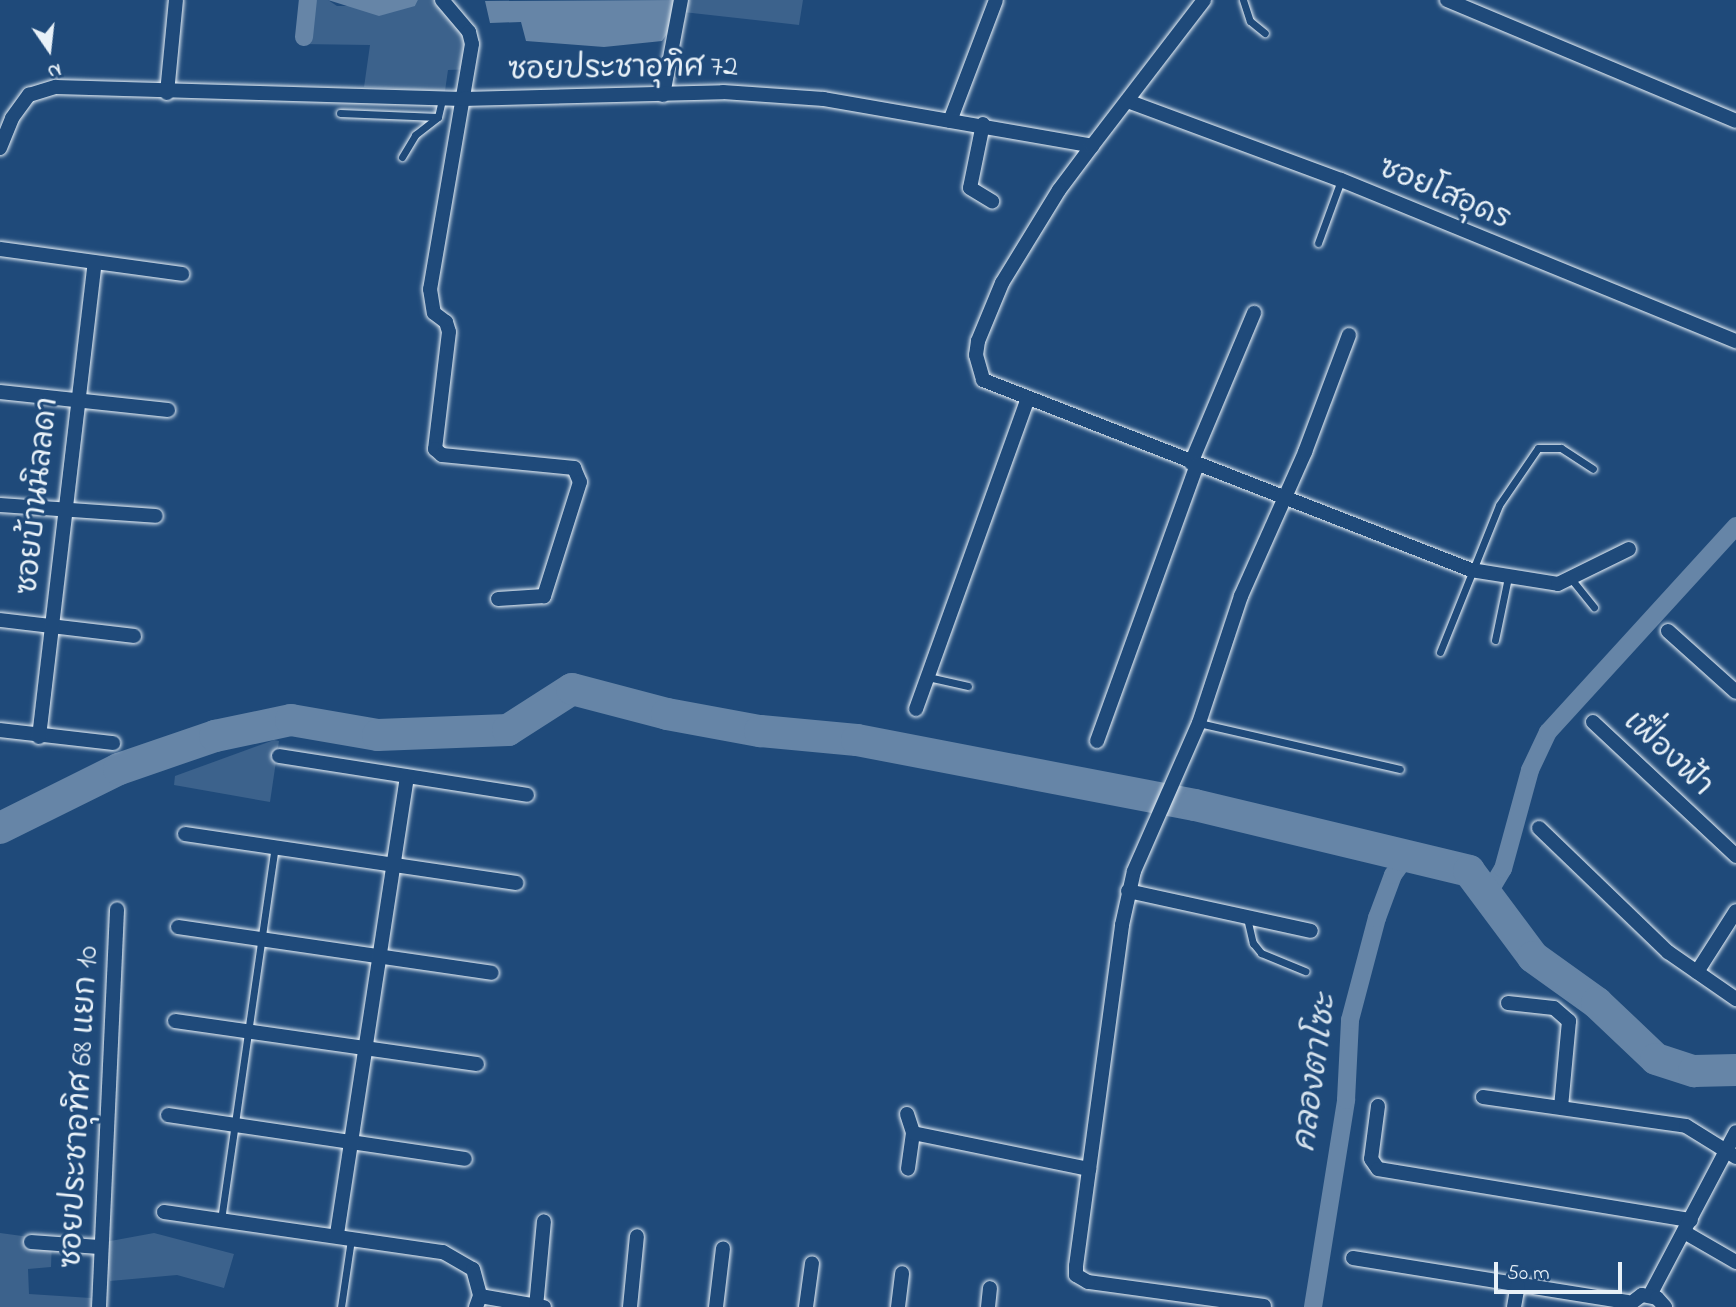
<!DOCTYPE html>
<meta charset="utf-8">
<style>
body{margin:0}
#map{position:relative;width:1736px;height:1307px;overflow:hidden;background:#1f4a7a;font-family:"Indie Flower","Playpen Sans Thai",sans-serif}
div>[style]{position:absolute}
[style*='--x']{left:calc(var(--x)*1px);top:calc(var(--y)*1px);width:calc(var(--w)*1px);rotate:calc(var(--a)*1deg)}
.green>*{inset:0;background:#3c628c}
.water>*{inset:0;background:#6685a7}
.canal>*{height:18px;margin:-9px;padding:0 9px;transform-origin:9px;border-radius:9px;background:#6685a7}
.river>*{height:32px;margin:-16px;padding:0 16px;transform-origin:16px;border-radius:16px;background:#6685a7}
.roads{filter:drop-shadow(0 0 2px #e8f1f8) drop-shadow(0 0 2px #e8f1f8)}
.service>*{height:7px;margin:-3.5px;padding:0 3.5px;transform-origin:3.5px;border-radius:3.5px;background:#1f4a7a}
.minor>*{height:14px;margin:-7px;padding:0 7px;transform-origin:7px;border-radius:7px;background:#1f4a7a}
span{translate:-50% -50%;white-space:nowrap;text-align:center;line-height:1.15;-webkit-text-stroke:6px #1f4a7a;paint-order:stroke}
.street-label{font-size:30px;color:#e8f1f8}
.water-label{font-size:32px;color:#d4e1ec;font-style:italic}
.north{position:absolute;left:14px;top:14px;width:70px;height:70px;-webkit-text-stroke:5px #1f4a7a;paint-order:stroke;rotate:166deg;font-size:19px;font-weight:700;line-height:28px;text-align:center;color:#e8f1f8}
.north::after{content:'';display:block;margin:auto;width:24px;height:32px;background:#e8f1f8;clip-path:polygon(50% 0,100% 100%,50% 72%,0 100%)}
.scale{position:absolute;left:1494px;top:1262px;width:128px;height:32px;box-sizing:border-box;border:4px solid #e8f1f8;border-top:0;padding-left:9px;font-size:21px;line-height:24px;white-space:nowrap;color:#e8f1f8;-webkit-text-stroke:5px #1f4a7a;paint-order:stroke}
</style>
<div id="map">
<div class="green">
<div style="clip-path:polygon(304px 0,328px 0,337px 6px,415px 6px,418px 0,449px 0,475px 69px,448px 70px,445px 91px,364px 87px,370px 45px,300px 44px)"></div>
<div style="clip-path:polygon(686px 0,803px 0,799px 25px,683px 12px)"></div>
<div style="clip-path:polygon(274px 740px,279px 741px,270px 802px,174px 785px,175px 776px)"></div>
<div style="clip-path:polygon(0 1233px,52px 1240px,51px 1267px,28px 1269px,29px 1294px,91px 1298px,91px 1307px,0 1307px)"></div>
<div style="clip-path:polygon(154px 1233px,234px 1254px,224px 1288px,177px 1275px,110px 1281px,105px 1242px)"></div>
</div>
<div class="water">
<div style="clip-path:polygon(328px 0,418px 0,415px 6px,379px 16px)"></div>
<div style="clip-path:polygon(674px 0,671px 28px,662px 41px,604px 47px,526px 41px,521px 22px,490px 23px,485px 1px)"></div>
</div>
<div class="canal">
<div style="--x:304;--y:37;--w:37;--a:-84"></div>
<div style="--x:1486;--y:897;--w:33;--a:-59"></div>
<div style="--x:1503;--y:869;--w:103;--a:-74.7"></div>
<div style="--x:1530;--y:770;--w:42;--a:-64.7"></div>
<div style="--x:1548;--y:732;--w:279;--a:-47.6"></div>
<div style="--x:1313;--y:1307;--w:210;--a:-80.9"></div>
<div style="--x:1346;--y:1100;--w:80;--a:-87.1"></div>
<div style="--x:1350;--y:1020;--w:106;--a:-75.2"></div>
<div style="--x:1377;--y:918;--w:46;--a:-69.6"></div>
<div style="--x:1393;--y:875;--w:24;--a:-54"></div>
</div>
<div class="river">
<div style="--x:0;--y:828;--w:133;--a:-26.4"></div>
<div style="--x:119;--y:769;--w:102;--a:-19"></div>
<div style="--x:215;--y:736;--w:78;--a:-11.9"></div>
<div style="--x:291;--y:720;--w:88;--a:9.8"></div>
<div style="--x:378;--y:735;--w:130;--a:-2.2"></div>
<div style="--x:508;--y:730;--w:76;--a:-32.6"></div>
<div style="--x:572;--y:689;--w:98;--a:14.7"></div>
<div style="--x:667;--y:714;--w:95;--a:10.4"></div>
<div style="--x:760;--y:731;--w:97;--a:5.3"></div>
<div style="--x:857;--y:740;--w:344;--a:10.9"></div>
<div style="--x:1195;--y:805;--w:282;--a:13.5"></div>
<div style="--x:1469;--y:871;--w:107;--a:53.3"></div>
<div style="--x:1533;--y:957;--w:79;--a:35.7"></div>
<div style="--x:1597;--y:1003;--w:81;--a:43.5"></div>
<div style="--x:1656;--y:1059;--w:40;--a:18"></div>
<div style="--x:1694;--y:1071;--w:42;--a:-1.4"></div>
</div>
<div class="roads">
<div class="service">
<div style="--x:1243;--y:0;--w:22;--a:72"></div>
<div style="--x:1250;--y:21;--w:19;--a:39"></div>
<div style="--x:340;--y:113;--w:98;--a:2.3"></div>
<div style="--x:402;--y:157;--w:26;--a:-59"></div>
<div style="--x:415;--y:135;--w:29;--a:-38"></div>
<div style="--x:438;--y:117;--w:18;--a:-77"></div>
<div style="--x:1318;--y:243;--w:67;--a:-69.9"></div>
<div style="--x:1572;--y:580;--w:35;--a:51"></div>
<div style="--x:1495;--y:640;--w:64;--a:-78.3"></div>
<div style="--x:1440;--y:652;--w:158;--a:-68.1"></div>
<div style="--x:1499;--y:505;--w:69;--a:-55.6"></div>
<div style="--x:1538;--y:448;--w:23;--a:0"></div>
<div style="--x:1561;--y:448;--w:38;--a:33"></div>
<div style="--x:928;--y:677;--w:41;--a:12.7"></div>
<div style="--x:1199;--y:723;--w:206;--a:12.9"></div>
<div style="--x:1247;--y:918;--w:26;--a:77"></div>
<div style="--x:1253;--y:943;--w:13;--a:51"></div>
<div style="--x:1261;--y:953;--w:48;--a:22.2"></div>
<div style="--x:221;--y:1220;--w:377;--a:-81.8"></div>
<div style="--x:341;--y:1307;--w:69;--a:-81.6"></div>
</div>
<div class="minor">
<div style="--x:442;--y:0;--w:42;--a:49.8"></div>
<div style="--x:469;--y:32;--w:12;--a:76"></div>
<div style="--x:472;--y:44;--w:249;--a:99.7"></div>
<div style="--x:430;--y:289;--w:24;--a:81"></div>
<div style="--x:434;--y:313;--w:15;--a:37"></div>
<div style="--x:446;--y:322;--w:10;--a:73"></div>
<div style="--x:449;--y:332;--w:118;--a:96.8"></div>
<div style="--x:435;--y:449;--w:9;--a:41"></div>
<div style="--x:442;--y:455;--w:133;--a:5.6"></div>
<div style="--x:574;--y:468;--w:15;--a:67"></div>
<div style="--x:580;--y:482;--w:120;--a:107.5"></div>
<div style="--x:544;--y:596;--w:46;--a:176.3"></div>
<div style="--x:1447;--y:0;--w:313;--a:22.7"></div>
<div style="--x:167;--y:93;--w:93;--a:-84.5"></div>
<div style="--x:663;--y:95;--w:97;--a:-79.3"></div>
<div style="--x:1130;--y:102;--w:225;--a:20.3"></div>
<div style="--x:1341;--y:180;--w:427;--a:22.2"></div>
<div style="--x:950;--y:121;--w:129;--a:-69.2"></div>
<div style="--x:983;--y:124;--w:65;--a:101.5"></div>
<div style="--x:970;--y:188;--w:26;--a:31"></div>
<div style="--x:1092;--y:146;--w:55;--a:126.9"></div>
<div style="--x:1059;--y:190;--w:109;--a:121.5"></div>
<div style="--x:1002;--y:283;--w:63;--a:112.5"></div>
<div style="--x:978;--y:341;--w:14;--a:98"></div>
<div style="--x:976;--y:355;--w:26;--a:74"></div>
<div style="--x:983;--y:380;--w:524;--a:21.27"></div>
<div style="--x:1471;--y:570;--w:88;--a:9.1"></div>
<div style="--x:1558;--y:584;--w:79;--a:-26.2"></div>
<div style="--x:0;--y:148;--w:32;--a:-68"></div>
<div style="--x:12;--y:118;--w:29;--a:-54"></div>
<div style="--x:29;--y:95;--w:28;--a:-17"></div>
<div style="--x:56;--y:87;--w:407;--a:1.7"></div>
<div style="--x:463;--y:99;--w:260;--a:-1.5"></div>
<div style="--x:723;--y:92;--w:101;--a:4"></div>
<div style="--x:824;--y:99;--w:272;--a:9.9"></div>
<div style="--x:1092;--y:146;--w:184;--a:-52.5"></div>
<div style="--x:0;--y:249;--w:184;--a:7.8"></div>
<div style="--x:0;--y:392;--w:169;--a:6.1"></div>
<div style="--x:1191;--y:463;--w:163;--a:-67.2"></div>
<div style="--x:0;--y:505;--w:156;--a:4"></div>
<div style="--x:0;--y:620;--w:135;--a:6.8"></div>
<div style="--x:1668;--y:631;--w:91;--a:41.9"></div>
<div style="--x:916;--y:709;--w:328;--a:-70.2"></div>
<div style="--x:1593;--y:722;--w:196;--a:43.1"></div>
<div style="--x:0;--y:730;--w:114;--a:6.6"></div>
<div style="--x:39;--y:737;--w:477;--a:-83.3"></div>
<div style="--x:1097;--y:741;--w:294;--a:-70.1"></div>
<div style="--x:279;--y:756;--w:251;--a:8.9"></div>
<div style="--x:1539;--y:828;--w:179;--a:43.9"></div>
<div style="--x:1668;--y:952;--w:83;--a:34.7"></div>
<div style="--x:185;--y:834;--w:335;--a:8.4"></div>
<div style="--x:1128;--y:891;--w:187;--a:12.3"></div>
<div style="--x:178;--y:927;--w:317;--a:8.3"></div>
<div style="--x:1697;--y:972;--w:72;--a:-57.4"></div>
<div style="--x:1508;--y:1003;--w:46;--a:6.2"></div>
<div style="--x:1554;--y:1008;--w:20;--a:41"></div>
<div style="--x:1569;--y:1021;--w:86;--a:95.3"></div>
<div style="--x:175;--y:1021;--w:305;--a:8.1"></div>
<div style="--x:1483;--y:1097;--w:205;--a:8.1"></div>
<div style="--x:1686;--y:1126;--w:59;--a:31.8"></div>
<div style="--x:1378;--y:1106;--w:53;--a:97.5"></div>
<div style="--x:1371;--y:1159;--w:12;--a:55"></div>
<div style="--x:1378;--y:1169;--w:317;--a:9.3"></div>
<div style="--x:907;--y:1114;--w:20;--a:72"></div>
<div style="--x:913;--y:1133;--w:36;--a:98"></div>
<div style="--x:168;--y:1115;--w:300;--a:8.4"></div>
<div style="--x:913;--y:1133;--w:180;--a:11.6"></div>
<div style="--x:164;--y:1212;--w:282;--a:8.2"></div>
<div style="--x:443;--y:1252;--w:34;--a:30"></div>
<div style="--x:473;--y:1269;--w:28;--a:75"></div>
<div style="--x:480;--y:1296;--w:12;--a:110"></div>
<div style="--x:1684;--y:1232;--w:60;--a:30"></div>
<div style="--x:337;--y:1234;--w:462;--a:-81.3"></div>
<div style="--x:31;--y:1242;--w:68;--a:4.2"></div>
<div style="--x:1353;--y:1258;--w:278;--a:9.1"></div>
<div style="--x:1650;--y:1295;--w:184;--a:-62.2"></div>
<div style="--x:480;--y:1296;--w:65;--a:9.8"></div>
<div style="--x:1264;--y:1306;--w:178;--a:-172.2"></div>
<div style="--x:1088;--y:1282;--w:14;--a:-150"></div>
<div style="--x:1076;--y:1275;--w:9;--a:-90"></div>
<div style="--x:1076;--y:1266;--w:344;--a:-82.3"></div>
<div style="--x:1122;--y:925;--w:55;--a:-77.5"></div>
<div style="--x:1134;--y:871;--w:162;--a:-66.3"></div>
<div style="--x:1199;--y:723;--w:134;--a:-71.7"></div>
<div style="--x:1241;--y:596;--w:158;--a:-66"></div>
<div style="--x:1305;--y:452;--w:125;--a:-69.4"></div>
<div style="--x:99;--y:1307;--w:398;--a:-87.4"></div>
<div style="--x:536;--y:1307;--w:86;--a:-84.7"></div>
<div style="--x:630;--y:1307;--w:71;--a:-84.4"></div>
<div style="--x:716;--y:1307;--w:59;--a:-83.2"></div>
<div style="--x:806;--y:1307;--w:44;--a:-82.2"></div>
<div style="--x:898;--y:1307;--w:34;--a:-83"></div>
<div style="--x:988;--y:1307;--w:19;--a:-84"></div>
<div style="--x:1514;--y:1307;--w:22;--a:-80"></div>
<div style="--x:1626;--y:1307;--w:20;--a:-37"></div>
<div style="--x:1642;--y:1295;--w:15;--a:11"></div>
<div style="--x:1657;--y:1298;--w:12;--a:48"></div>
</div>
</div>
<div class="street-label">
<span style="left:623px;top:70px;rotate:-1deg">ซอยประชาอุทิศ 72</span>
<span style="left:1444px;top:195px;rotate:23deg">ซอยโสอุดร</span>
<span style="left:39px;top:496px;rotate:-84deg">ซอยบ้านนิลลดา</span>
<span style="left:1667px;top:755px;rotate:43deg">เฟื่องฟ้า</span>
<span style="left:81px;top:1107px;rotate:-87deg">ซอยประชาอุทิศ 68 แยก 10</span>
</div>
<div class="water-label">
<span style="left:1317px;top:1073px;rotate:-82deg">คลองตาโซะ</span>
</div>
<div class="north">N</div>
<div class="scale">50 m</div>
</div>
